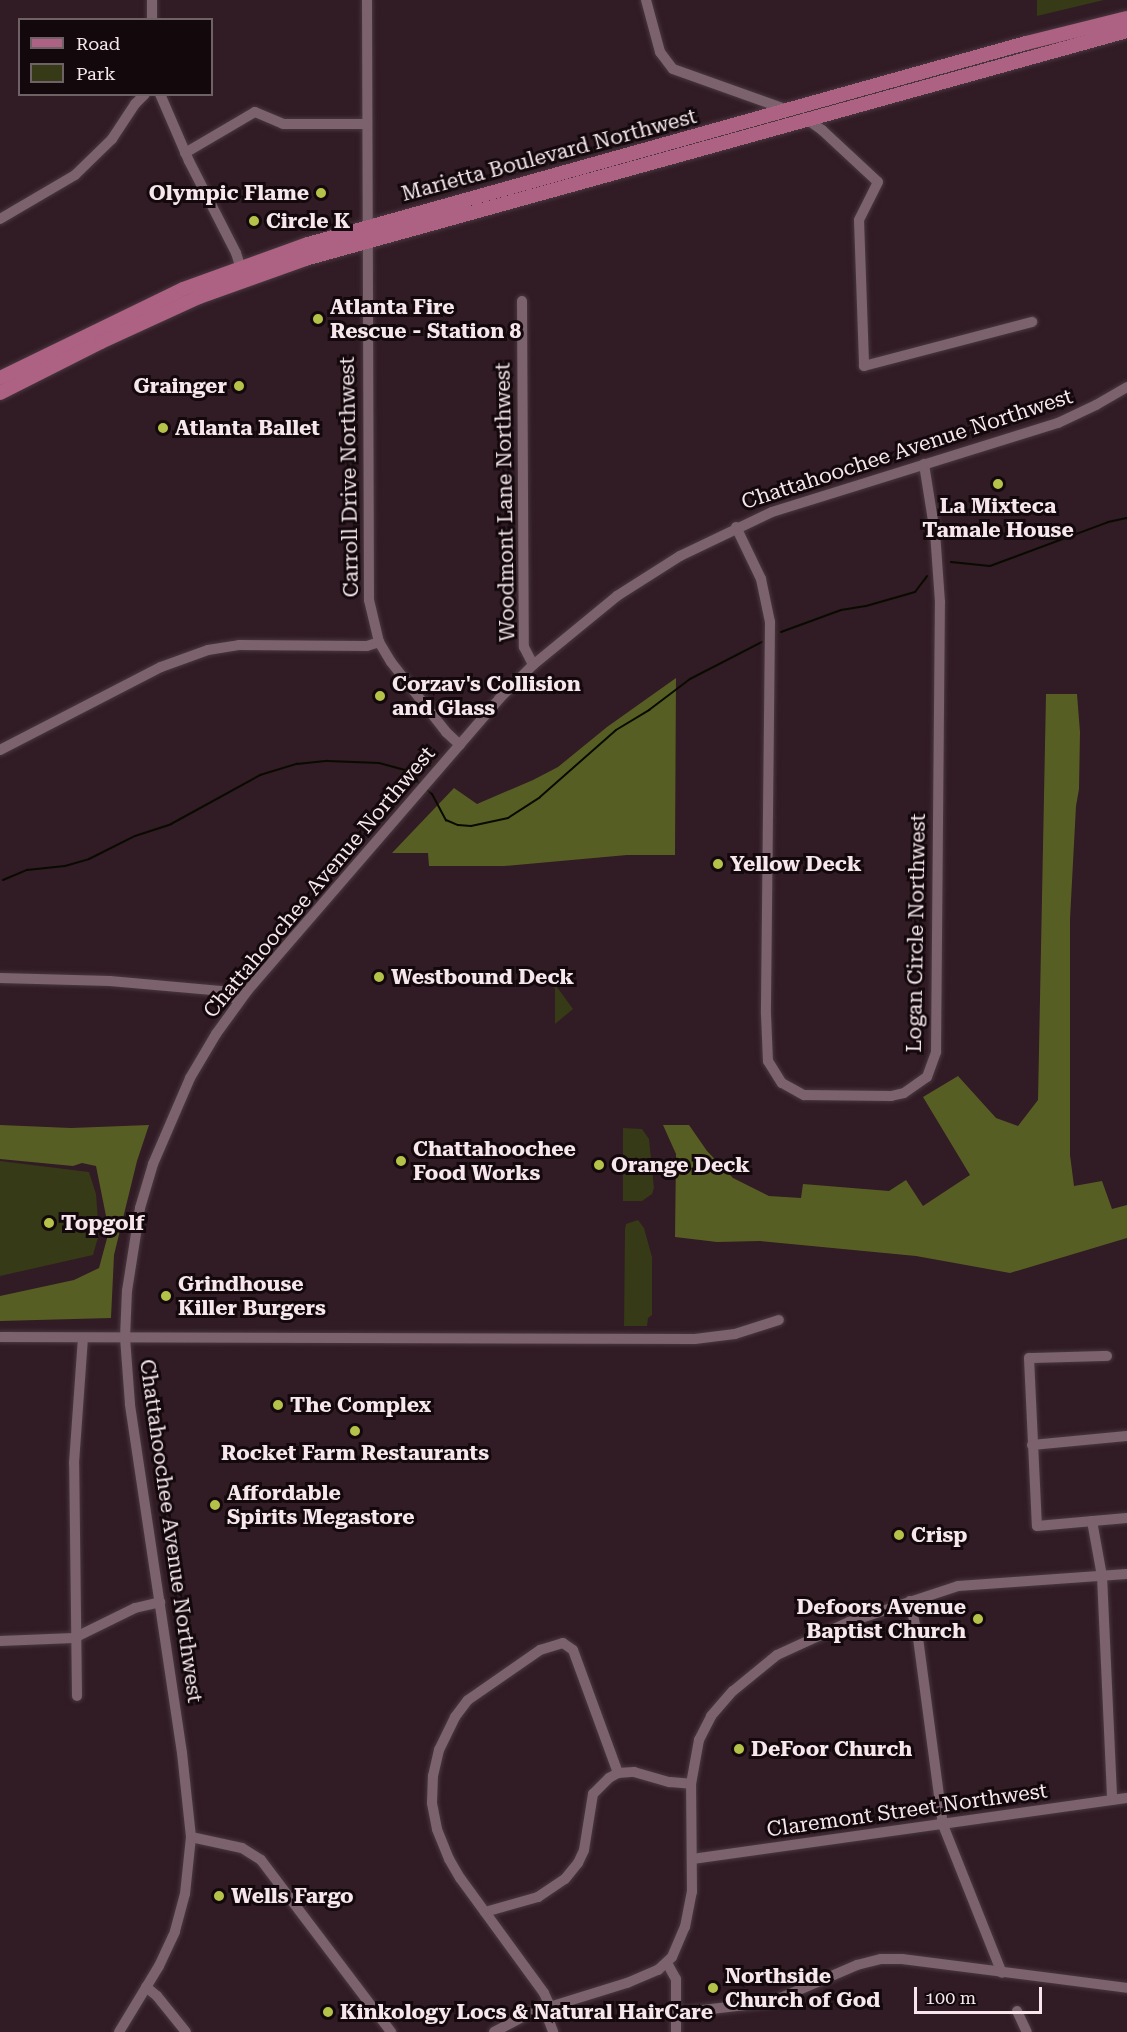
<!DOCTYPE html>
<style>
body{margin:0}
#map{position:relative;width:1127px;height:2032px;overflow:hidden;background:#311b25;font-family:"Roboto Serif",serif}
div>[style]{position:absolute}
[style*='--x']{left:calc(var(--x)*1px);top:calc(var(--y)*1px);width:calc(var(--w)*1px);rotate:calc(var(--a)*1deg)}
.green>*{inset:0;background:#363a16}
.forest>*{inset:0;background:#575e23}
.stream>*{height:2px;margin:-1px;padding:0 1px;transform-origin:1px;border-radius:1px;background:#090b00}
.roads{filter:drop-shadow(0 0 2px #49383f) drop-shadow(0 0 2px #49383f)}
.minor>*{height:10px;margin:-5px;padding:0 5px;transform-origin:5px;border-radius:5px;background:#7c626c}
.major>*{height:14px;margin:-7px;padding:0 7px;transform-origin:7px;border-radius:7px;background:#ad6183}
.dots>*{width:16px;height:16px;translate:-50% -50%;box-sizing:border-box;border:3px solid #13090d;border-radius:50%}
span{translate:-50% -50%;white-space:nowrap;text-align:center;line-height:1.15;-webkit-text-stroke:6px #13090d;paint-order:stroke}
.street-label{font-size:21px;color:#f7e7ed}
.poi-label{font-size:21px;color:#f7e7ed;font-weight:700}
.right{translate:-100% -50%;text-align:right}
.left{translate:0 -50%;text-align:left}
.legend{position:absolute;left:18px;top:18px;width:195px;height:78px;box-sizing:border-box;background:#13090d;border:2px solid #6e6267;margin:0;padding:8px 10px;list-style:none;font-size:18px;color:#f7e7ed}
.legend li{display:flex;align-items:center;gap:12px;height:30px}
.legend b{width:30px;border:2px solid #6e6267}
.scale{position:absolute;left:914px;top:1987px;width:128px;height:27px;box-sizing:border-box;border:3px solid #f7e7ed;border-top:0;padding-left:8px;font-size:18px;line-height:21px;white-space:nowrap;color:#f7e7ed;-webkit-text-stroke:4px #13090d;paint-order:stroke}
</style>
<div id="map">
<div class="green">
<div style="clip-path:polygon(1037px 0,1104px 0,1037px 16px)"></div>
<div style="clip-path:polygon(549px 976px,573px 1009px,555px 1024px,555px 989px,546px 979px)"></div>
<div style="clip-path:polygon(623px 1128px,642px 1129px,649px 1139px,654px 1188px,652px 1194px,642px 1201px,623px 1201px)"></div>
<div style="clip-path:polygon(0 1161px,89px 1172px,96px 1194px,99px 1234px,93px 1255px,0 1276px)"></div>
<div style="clip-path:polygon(638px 1220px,644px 1228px,652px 1257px,652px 1315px,648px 1318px,647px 1326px,624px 1326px,625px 1229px,626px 1224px)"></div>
</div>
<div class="forest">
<div style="clip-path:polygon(676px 678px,675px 855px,627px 855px,504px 866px,429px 866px,428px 853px,392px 853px,454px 788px,477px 804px,533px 780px,558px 767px,607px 727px)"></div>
<div style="clip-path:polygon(1046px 694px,1077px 694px,1080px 732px,1079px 789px,1076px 806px,1070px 919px,1070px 1155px,1074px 1186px,1102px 1181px,1112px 1209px,1127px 1205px,1127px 1238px,1010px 1273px,916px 1256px,760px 1241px,717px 1242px,675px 1237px,676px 1154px,663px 1125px,689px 1125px,707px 1151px,733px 1178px,769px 1196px,801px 1198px,803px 1184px,889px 1191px,906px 1180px,923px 1206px,970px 1175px,923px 1097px,958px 1076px,996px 1118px,1018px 1126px,1038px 1100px)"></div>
<div style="clip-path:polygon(0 1125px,71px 1128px,149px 1125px,137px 1161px,114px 1255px,111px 1318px,0 1321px,0 1296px,74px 1280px,99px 1268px,109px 1231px,96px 1166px,82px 1163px,73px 1166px,0 1159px)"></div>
</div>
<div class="stream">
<div style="--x:951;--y:562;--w:39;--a:6"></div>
<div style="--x:990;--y:566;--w:126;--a:-20.4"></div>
<div style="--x:1108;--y:522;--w:19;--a:-12"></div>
<div style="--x:781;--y:632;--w:64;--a:-20.1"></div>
<div style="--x:841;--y:610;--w:25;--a:-9"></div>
<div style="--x:866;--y:606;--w:51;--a:-15.9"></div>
<div style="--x:915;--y:592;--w:20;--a:-53"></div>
<div style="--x:425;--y:788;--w:9;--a:41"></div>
<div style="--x:432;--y:794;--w:30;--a:62"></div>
<div style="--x:446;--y:820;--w:13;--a:23"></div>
<div style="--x:458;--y:825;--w:13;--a:4"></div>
<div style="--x:471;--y:826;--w:38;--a:-12"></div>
<div style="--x:508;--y:818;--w:38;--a:-33"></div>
<div style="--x:540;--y:797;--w:101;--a:-41.4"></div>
<div style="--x:616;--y:730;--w:39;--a:-31"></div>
<div style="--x:649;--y:710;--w:51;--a:-37.1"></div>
<div style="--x:690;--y:679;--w:81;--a:-27.2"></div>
<div style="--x:3;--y:880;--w:26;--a:-23"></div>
<div style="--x:27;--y:870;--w:38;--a:-6"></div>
<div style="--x:65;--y:866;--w:25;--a:-16"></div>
<div style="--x:89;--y:859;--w:51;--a:-26.6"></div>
<div style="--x:135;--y:836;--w:38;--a:-18"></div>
<div style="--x:171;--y:824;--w:102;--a:-28.8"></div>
<div style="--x:260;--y:775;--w:39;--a:-17"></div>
<div style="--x:297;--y:764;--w:31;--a:-6"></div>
<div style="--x:328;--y:761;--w:51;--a:2.2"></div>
<div style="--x:379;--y:763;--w:27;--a:15"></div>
<div style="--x:405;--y:770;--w:22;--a:43"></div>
</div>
<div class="roads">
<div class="minor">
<div style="--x:367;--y:0;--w:600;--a:89.81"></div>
<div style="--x:369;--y:600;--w:43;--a:76.6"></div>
<div style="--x:379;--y:642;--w:23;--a:59"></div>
<div style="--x:391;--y:662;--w:89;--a:51.8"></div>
<div style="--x:446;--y:732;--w:19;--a:43"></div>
<div style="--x:646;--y:0;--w:54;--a:74.9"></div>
<div style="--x:660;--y:52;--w:21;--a:53"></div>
<div style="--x:673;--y:69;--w:125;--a:19.6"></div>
<div style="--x:152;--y:20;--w:20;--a:-90"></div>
<div style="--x:160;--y:94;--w:73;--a:66.6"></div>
<div style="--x:189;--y:161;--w:103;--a:62.9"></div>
<div style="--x:236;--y:253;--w:22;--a:72"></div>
<div style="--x:805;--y:118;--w:21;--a:35"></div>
<div style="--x:822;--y:130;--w:76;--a:42.9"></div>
<div style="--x:878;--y:182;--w:42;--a:116.6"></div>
<div style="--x:859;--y:220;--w:146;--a:88"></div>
<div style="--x:864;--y:366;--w:174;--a:-14.7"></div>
<div style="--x:185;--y:153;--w:81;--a:-30.4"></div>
<div style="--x:255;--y:112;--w:30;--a:23"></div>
<div style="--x:283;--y:124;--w:83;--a:0"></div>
<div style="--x:0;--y:219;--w:87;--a:-30.4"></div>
<div style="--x:75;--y:175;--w:52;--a:-44.2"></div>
<div style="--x:112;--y:139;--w:42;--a:-56.7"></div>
<div style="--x:135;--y:104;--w:14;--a:-45"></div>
<div style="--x:522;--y:301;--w:346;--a:89.7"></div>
<div style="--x:524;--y:647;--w:20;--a:63"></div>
<div style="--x:736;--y:527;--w:58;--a:64.3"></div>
<div style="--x:761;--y:579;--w:44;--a:78.2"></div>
<div style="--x:770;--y:622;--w:392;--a:90.6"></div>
<div style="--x:766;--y:1014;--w:47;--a:87.6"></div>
<div style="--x:768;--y:1061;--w:26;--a:58"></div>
<div style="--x:782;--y:1083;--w:25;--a:29"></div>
<div style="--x:804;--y:1095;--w:87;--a:0.7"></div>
<div style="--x:891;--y:1096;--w:13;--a:-13"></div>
<div style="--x:904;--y:1093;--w:28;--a:-35"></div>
<div style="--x:927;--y:1077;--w:27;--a:-70"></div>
<div style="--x:936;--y:1052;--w:450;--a:-89.5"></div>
<div style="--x:940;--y:602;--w:69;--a:-94.1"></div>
<div style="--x:935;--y:533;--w:70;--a:-99.1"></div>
<div style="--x:0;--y:750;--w:181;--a:-27.3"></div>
<div style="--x:161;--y:667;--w:50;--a:-19.9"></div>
<div style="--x:208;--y:650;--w:31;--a:-9"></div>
<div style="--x:239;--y:645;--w:128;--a:0.4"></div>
<div style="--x:367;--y:646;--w:13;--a:-18"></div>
<div style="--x:0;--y:978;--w:110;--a:1.6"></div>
<div style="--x:110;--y:981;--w:111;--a:5.1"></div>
<div style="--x:221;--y:991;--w:21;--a:29"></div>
<div style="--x:0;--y:1337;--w:695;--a:0.16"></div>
<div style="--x:695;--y:1339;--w:40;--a:-7.1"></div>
<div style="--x:735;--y:1334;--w:46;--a:-17.7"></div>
<div style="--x:1107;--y:1356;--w:78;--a:178.5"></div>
<div style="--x:1029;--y:1358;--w:168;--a:87.3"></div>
<div style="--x:1037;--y:1526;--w:90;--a:-5.1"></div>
<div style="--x:1032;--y:1445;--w:95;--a:-5.4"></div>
<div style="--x:1092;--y:1521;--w:56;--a:79.7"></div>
<div style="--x:1102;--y:1576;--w:224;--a:87.4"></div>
<div style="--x:910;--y:1601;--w:38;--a:78"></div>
<div style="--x:918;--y:1638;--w:189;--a:82.4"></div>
<div style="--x:943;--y:1825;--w:159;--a:68.3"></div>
<div style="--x:0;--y:1641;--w:74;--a:-2.3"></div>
<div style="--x:74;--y:1638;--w:68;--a:-26.2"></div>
<div style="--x:135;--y:1608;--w:26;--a:-13"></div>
<div style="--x:77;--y:1696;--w:233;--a:-90.7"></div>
<div style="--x:74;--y:1463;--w:125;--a:-85.9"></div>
<div style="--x:191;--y:1837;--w:52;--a:12.2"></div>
<div style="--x:242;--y:1848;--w:22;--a:32"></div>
<div style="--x:261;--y:1860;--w:216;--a:52.9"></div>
<div style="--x:692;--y:1859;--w:439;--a:-8"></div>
<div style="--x:485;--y:1912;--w:55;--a:-15.8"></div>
<div style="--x:538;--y:1897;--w:32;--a:-34"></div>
<div style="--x:565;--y:1879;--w:21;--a:-51"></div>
<div style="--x:578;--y:1863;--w:14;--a:-65"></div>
<div style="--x:584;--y:1850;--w:57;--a:-80.9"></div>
<div style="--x:593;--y:1794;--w:23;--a:-45"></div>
<div style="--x:609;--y:1778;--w:10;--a:-29"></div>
<div style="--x:618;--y:1773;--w:16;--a:-4"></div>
<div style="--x:634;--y:1772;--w:37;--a:16"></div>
<div style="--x:670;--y:1782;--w:21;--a:5"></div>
<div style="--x:667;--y:1963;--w:18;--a:61"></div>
<div style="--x:676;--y:1979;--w:53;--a:90"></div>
<div style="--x:146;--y:1987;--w:14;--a:39"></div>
<div style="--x:157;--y:1996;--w:46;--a:51.1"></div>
<div style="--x:550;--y:2006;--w:14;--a:-115"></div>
<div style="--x:544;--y:1993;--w:142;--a:-126.1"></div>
<div style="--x:460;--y:1878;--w:22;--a:-120"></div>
<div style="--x:449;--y:1859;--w:32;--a:-112"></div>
<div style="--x:437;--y:1829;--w:26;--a:-101"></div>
<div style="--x:432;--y:1803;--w:27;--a:-88"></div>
<div style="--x:433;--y:1776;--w:27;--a:-77"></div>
<div style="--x:439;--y:1750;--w:37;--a:-64"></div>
<div style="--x:455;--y:1717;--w:21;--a:-53"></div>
<div style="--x:468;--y:1700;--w:88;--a:-34.8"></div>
<div style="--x:540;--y:1650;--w:24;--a:-17"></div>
<div style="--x:563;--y:1643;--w:12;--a:35"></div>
<div style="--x:573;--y:1650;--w:131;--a:69.9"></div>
<div style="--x:544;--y:2008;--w:26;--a:69"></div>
<div style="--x:1017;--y:2011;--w:23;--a:65"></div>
<div style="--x:677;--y:2013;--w:95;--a:-6.7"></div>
<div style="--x:771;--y:2002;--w:94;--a:-23.3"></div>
<div style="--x:857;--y:1965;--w:25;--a:-14"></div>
<div style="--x:881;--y:1959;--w:21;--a:0"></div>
<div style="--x:902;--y:1959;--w:227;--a:7.3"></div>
<div style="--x:119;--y:2032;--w:77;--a:-58.8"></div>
<div style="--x:159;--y:1966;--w:38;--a:-65"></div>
<div style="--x:175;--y:1931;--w:38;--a:-75"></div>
<div style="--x:185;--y:1894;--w:57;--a:-84"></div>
<div style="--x:191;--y:1837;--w:84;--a:-96.1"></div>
<div style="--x:182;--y:1753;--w:353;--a:-98.5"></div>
<div style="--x:130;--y:1404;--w:66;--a:-94.3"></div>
<div style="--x:125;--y:1338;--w:47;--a:-87.6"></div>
<div style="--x:127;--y:1291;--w:84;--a:-81.1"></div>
<div style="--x:140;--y:1208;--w:46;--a:-73.5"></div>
<div style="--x:153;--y:1164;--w:94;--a:-66.7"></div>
<div style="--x:190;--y:1078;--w:51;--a:-59.4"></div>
<div style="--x:216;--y:1034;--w:54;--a:-54"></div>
<div style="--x:248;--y:990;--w:384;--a:-49.2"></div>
<div style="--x:499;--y:699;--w:48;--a:-45"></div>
<div style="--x:533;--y:665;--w:109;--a:-39.4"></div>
<div style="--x:617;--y:596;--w:75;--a:-32.4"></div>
<div style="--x:680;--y:556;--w:102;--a:-25.6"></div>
<div style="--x:772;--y:512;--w:300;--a:-17.3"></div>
<div style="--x:1058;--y:423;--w:42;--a:-25.3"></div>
<div style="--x:1096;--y:405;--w:36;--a:-30"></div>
<div style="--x:494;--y:2032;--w:41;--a:-27.8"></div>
<div style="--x:530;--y:2013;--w:102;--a:-17.2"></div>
<div style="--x:627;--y:1983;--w:34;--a:-23"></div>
<div style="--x:658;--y:1970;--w:19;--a:-43"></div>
<div style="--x:672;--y:1957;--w:33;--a:-67"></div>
<div style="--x:685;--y:1927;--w:36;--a:-79"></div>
<div style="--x:692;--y:1892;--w:108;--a:-90.5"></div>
<div style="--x:691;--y:1784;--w:45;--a:-79.7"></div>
<div style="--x:699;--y:1740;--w:27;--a:-63"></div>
<div style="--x:711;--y:1716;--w:33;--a:-49"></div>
<div style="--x:733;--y:1691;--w:57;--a:-39.3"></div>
<div style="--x:777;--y:1655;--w:79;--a:-24.6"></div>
<div style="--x:849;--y:1622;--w:115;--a:-18.3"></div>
<div style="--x:958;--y:1586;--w:169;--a:-4.1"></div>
</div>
<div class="major">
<div style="--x:0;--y:378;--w:203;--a:-25.9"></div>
<div style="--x:183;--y:289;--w:133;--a:-19.8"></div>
<div style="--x:308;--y:244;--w:746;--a:-15.64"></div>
<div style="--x:1026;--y:43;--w:104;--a:-13.9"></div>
<div style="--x:0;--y:393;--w:113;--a:-26.8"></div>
<div style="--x:101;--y:342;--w:108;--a:-24.7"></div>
<div style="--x:199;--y:297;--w:113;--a:-19.7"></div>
<div style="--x:305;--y:259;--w:853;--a:-15.5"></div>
</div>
</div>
<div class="dots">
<div style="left:321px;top:193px;background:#b5c249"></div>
<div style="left:254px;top:221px;background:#b5c249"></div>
<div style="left:318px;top:319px;background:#b5c249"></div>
<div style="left:239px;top:386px;background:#b5c249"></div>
<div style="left:163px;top:428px;background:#b5c249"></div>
<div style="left:998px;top:484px;background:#b5c249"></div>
<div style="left:380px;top:696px;background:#b5c249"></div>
<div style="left:718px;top:864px;background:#b5c249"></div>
<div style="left:379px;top:977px;background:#b5c249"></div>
<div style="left:401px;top:1161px;background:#b5c249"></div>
<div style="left:599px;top:1165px;background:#b5c249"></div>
<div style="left:49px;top:1223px;background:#b5c249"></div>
<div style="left:166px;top:1296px;background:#b5c249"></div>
<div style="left:278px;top:1405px;background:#b5c249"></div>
<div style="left:355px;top:1431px;background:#b5c249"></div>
<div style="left:215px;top:1505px;background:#b5c249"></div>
<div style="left:899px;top:1535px;background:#b5c249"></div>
<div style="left:978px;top:1619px;background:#b5c249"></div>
<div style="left:739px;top:1749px;background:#b5c249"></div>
<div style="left:219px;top:1896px;background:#b5c249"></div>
<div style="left:713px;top:1988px;background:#b5c249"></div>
<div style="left:328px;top:2012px;background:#b5c249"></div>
</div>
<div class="street-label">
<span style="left:549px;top:155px;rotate:-15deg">Marietta Boulevard Northwest</span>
<span style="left:907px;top:449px;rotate:-18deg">Chattahoochee Avenue Northwest</span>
<span style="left:349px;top:477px;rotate:-91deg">Carroll Drive Northwest</span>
<span style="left:505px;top:502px;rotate:-91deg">Woodmont Lane Northwest</span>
<span style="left:319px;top:882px;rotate:-50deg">Chattahoochee Avenue Northwest</span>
<span style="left:916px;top:933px;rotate:-89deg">Logan Circle Northwest</span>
<span style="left:171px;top:1531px;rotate:82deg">Chattahoochee Avenue Northwest</span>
<span style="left:907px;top:1810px;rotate:-8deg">Claremont Street Northwest</span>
</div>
<div class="poi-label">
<span class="right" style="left:309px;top:193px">Olympic Flame</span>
<span class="left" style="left:266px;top:221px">Circle K</span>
<span class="left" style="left:330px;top:319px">Atlanta Fire<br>Rescue - Station 8</span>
<span class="right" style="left:227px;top:386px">Grainger</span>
<span class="left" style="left:175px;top:428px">Atlanta Ballet</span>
<span style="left:998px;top:518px">La Mixteca<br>Tamale House</span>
<span class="left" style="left:392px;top:696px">Corzav's Collision<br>and Glass</span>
<span class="left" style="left:730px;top:864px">Yellow Deck</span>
<span class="left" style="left:391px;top:977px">Westbound Deck</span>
<span class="left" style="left:413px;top:1161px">Chattahoochee<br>Food Works</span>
<span class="left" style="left:611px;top:1165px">Orange Deck</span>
<span class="left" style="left:61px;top:1223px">Topgolf</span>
<span class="left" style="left:178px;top:1296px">Grindhouse<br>Killer Burgers</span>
<span class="left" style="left:290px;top:1405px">The Complex</span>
<span style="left:355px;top:1453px">Rocket Farm Restaurants</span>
<span class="left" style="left:227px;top:1505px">Affordable<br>Spirits Megastore</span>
<span class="left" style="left:911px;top:1535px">Crisp</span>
<span class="right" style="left:966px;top:1619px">Defoors Avenue<br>Baptist Church</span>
<span class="left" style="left:751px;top:1749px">DeFoor Church</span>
<span class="left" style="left:231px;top:1896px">Wells Fargo</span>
<span class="left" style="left:725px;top:1988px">Northside<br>Church of God</span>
<span class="left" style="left:340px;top:2012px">Kinkology Locs &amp; Natural HairCare</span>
</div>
<ul class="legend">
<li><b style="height:8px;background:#ad6183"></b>Road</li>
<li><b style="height:16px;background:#363a16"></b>Park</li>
</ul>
<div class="scale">100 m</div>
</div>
